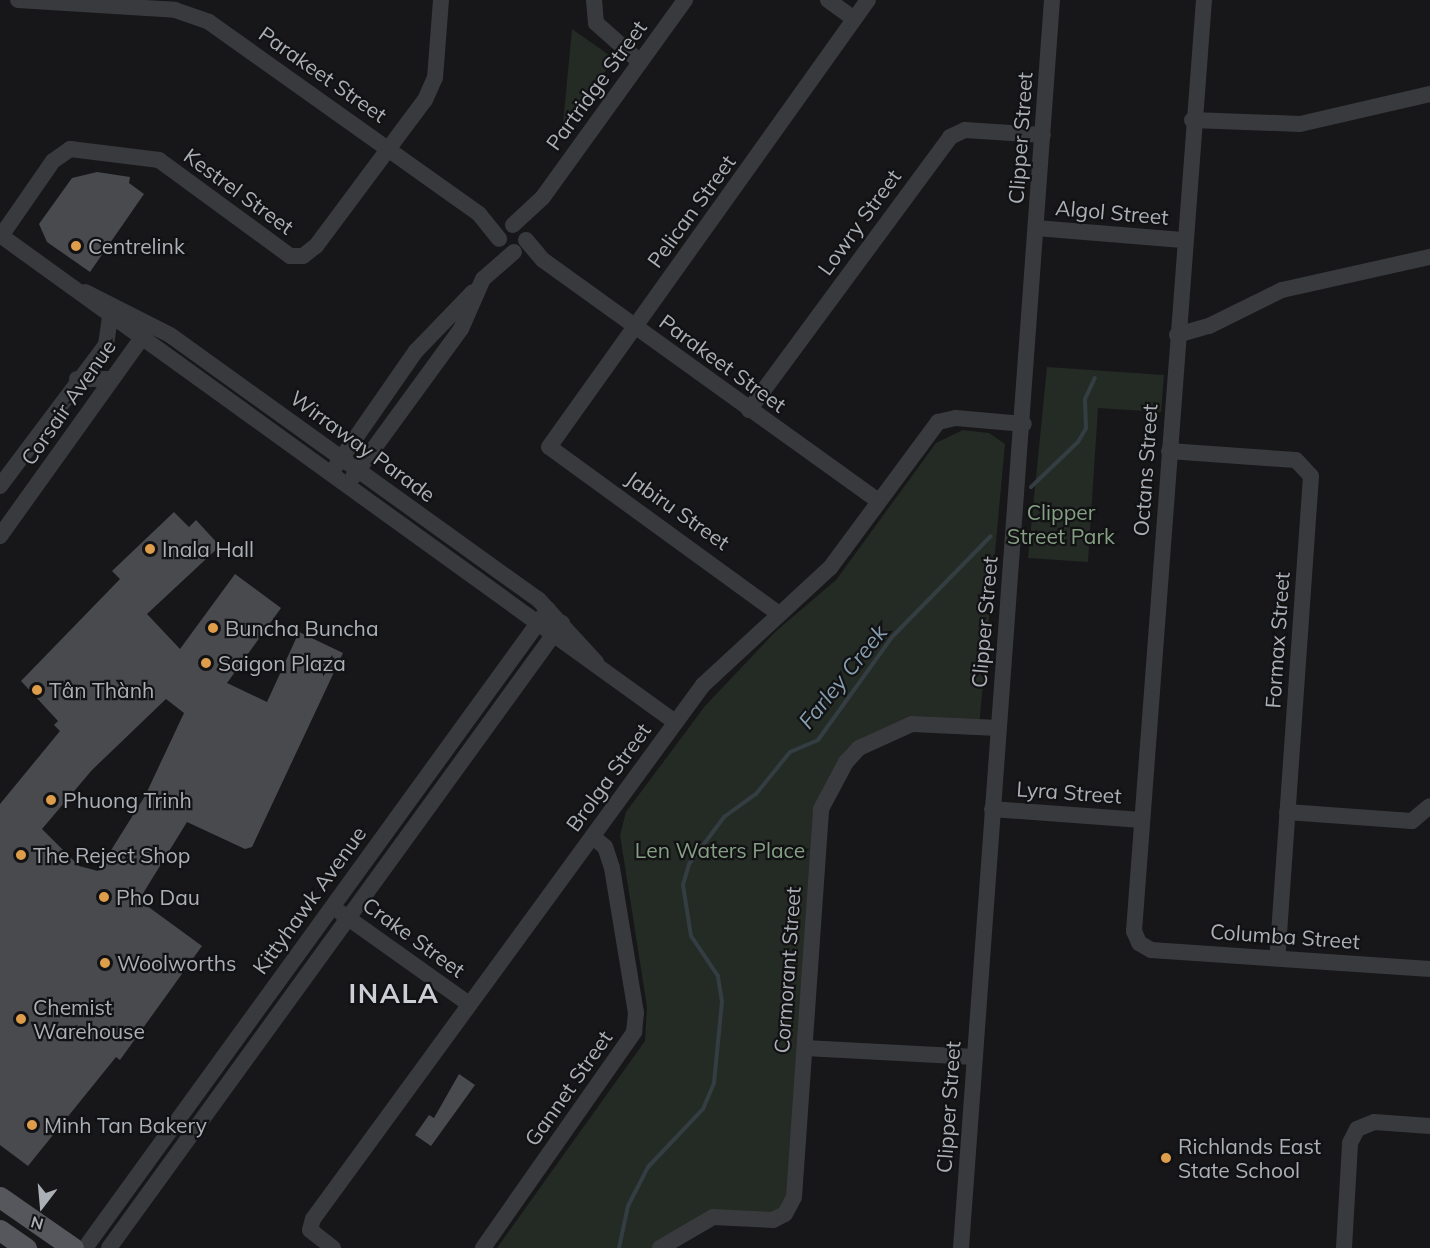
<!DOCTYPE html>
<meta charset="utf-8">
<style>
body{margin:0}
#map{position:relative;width:1430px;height:1248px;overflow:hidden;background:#171719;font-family:Mulish,sans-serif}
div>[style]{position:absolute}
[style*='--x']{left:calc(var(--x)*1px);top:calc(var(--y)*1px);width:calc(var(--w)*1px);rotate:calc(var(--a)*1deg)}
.green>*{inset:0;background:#242a24}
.stream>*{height:4px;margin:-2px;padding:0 2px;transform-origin:2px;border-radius:2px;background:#343d42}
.building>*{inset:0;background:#494a4e}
.minor>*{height:16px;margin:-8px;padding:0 8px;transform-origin:8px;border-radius:8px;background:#393a3d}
.major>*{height:21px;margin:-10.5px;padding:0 10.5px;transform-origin:10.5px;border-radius:10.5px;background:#55575c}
.dots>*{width:16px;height:16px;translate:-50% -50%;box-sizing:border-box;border:3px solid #121214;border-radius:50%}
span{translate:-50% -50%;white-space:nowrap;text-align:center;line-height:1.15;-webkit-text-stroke:4.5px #121214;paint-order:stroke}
.street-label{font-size:21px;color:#abb0b7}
.poi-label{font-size:21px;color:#abb0b7}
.left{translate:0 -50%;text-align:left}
.park-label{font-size:21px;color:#85a084}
.water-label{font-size:22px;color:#869fae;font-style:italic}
.district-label{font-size:27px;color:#cbced4;font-weight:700;letter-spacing:1.5px}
.north{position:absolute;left:12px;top:1176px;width:60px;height:60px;-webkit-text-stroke:4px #121214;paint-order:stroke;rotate:196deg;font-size:16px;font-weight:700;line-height:24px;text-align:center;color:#abb0b7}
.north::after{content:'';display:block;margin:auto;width:21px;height:27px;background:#abb0b7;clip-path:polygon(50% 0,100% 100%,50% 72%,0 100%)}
</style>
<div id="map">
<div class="green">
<div style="clip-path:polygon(572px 29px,609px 55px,610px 65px,562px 134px)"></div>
<div style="clip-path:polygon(1047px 367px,1164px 375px,1161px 412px,1098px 408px,1088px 562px,1028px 558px)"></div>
<div style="clip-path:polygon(963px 430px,989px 433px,1005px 444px,979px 727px,912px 724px,858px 748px,827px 792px,785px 1214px,713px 1217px,660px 1248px,497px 1248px,645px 1041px,647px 1007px,620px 835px,626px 812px,705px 706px,775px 632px,836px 580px,936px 443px)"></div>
</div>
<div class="stream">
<div style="--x:1031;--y:487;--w:65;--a:-43.8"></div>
<div style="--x:1078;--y:442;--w:16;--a:-60"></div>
<div style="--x:1086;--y:428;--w:29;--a:-92"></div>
<div style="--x:1085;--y:399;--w:23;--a:-65"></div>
<div style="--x:619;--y:1248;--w:43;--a:-77.9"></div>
<div style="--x:628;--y:1206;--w:44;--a:-62.9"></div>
<div style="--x:648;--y:1167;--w:80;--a:-46.5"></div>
<div style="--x:703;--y:1109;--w:28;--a:-67"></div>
<div style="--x:714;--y:1083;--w:81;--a:-84.4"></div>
<div style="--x:722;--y:1002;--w:26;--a:-99"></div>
<div style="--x:718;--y:976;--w:48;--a:-124"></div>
<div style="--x:691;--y:936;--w:52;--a:-98.9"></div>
<div style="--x:683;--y:885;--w:22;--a:-74"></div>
<div style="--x:689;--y:864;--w:59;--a:-53.3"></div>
<div style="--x:724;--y:817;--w:39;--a:-36"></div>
<div style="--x:756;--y:794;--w:54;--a:-51"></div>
<div style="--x:790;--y:752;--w:30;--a:-23"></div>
<div style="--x:818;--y:740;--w:127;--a:-54.3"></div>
<div style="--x:892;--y:637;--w:141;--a:-45.6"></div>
</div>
<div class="building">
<div style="clip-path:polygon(97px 172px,130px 177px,129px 183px,144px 194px,90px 272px,47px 242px,39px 224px,72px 178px)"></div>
<div style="clip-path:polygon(evenodd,174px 512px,189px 527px,196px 520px,220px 546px,147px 614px,180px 649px,235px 574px,281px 608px,227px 683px,267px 702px,299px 632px,343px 653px,252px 847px,245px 849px,187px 822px,139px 900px,202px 946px,120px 1060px,116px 1057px,28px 1166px,0 1145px,0 804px,60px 731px,54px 725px,58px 721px,21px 681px,120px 579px,112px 571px,174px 512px,166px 699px,184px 713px,145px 796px,98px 871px,79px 866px,42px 829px,92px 770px,166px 699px)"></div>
<div style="clip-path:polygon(459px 1074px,475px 1085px,431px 1146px,415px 1135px,429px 1115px,434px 1118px)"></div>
</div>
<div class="minor">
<div style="--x:18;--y:0;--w:157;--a:3.6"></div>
<div style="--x:175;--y:10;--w:36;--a:19"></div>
<div style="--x:209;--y:22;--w:331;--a:35.4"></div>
<div style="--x:479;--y:214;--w:32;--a:51"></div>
<div style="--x:594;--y:0;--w:23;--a:85"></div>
<div style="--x:596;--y:23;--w:59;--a:41.6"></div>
<div style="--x:828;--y:0;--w:32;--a:36"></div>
<div style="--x:1204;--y:0;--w:934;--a:94.3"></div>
<div style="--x:1134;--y:931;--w:13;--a:67"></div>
<div style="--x:1139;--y:943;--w:14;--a:30"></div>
<div style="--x:1151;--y:950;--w:280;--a:3.9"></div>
<div style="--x:1192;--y:120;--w:108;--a:2.1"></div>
<div style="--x:1300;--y:124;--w:133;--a:-13"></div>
<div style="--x:513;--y:225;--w:41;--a:-43"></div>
<div style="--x:543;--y:197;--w:243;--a:-54.2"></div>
<div style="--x:1036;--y:228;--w:147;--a:4.7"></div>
<div style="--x:0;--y:235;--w:832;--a:35.81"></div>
<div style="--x:1;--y:236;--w:91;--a:-55.3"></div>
<div style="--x:53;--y:161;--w:21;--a:-35"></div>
<div style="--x:70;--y:149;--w:90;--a:7"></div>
<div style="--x:159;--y:160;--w:162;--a:36.2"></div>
<div style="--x:290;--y:256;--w:13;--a:0"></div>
<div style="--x:303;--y:256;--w:16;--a:-38"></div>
<div style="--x:316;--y:246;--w:182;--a:-53.3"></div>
<div style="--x:425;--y:100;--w:24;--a:-66"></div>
<div style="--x:435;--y:78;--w:78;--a:-85.6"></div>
<div style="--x:526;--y:240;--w:26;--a:50"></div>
<div style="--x:543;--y:260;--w:413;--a:35.7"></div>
<div style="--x:85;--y:292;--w:95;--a:26.8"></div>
<div style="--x:170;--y:335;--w:453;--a:35.7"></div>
<div style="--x:538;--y:599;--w:86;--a:47.4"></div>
<div style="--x:1177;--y:335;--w:33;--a:-16"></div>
<div style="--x:1209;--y:326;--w:81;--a:-26.3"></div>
<div style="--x:1282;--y:290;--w:152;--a:-12.6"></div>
<div style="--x:77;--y:379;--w:35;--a:0"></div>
<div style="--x:749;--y:410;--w:339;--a:-53.6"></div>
<div style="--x:950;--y:137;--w:17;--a:-25"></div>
<div style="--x:965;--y:130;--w:78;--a:3.7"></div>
<div style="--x:1169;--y:451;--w:127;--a:4.1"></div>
<div style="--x:1296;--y:460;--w:22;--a:47"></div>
<div style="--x:1311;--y:476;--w:483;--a:94"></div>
<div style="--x:336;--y:466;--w:140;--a:-55.2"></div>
<div style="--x:416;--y:351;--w:82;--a:-46"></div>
<div style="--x:353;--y:477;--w:183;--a:-53.9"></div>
<div style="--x:461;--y:329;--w:55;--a:-66.3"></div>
<div style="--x:483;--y:279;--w:41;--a:-41.1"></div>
<div style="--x:0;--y:486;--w:176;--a:-53.1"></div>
<div style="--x:106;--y:345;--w:28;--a:-82"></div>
<div style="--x:0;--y:536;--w:252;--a:-54.4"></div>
<div style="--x:779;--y:614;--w:284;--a:-144"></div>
<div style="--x:549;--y:447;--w:549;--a:-54.49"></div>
<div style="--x:992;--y:809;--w:150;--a:4.2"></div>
<div style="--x:1287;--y:812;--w:125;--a:4.1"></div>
<div style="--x:1412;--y:821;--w:23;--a:-40"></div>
<div style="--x:341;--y:913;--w:157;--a:35.4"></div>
<div style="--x:805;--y:1048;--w:170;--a:3"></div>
<div style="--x:85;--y:1248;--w:789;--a:-54.07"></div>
<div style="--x:109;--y:1248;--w:772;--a:-54.07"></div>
<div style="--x:333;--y:1248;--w:29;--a:-142"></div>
<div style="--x:310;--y:1230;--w:11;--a:-75"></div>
<div style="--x:313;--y:1219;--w:661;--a:-53.86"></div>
<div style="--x:703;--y:685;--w:173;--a:-42.7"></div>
<div style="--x:830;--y:568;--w:182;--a:-53.5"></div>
<div style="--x:938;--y:422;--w:18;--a:-13"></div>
<div style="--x:956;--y:418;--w:68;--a:5"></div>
<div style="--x:483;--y:1248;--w:264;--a:-55"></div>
<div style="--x:634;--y:1032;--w:19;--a:-84"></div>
<div style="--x:636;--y:1013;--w:147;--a:-99.4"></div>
<div style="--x:612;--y:868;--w:22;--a:-108"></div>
<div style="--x:605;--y:847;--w:16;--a:-140"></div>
<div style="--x:660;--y:1248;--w:61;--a:-30.3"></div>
<div style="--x:713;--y:1217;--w:60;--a:2.9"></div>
<div style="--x:773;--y:1220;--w:13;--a:-27"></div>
<div style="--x:785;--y:1214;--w:19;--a:-62"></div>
<div style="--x:794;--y:1197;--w:389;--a:-86"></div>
<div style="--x:821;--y:809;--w:53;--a:-62"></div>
<div style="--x:846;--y:762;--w:19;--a:-47"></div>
<div style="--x:859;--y:748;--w:58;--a:-24.4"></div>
<div style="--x:912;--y:724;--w:86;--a:2.7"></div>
<div style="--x:961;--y:1248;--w:1251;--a:-85.83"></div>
<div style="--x:1344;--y:1248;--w:105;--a:-86.7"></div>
<div style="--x:1350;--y:1143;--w:16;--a:-63"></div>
<div style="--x:1357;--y:1129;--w:18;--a:-22"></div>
<div style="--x:1374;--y:1122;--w:56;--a:4.1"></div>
</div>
<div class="major">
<div style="--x:0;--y:1197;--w:89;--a:34.9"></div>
<div style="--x:0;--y:1230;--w:32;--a:35"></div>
</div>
<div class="dots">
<div style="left:76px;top:246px;background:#dd9d4a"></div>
<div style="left:150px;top:549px;background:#dd9d4a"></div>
<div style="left:213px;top:628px;background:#dd9d4a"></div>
<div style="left:206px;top:663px;background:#dd9d4a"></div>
<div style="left:37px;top:690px;background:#dd9d4a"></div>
<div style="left:51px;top:800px;background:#dd9d4a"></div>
<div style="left:21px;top:855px;background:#dd9d4a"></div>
<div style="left:104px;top:897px;background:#dd9d4a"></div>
<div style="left:105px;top:963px;background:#dd9d4a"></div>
<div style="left:21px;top:1019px;background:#dd9d4a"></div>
<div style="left:32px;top:1125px;background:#dd9d4a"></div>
<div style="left:1166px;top:1158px;background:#dd9d4a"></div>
</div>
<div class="street-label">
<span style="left:323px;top:74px;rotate:35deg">Parakeet Street</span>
<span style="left:596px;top:85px;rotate:-54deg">Partridge Street</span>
<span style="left:1020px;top:138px;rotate:-86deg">Clipper Street</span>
<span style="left:239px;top:191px;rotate:36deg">Kestrel Street</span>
<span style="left:691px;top:211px;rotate:-54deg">Pelican Street</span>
<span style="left:1112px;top:212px;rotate:5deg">Algol Street</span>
<span style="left:859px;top:222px;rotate:-54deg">Lowry Street</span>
<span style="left:723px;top:363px;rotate:36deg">Parakeet Street</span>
<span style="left:68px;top:402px;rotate:-55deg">Corsair Avenue</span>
<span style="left:363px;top:446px;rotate:36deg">Wirraway Parade</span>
<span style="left:1145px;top:470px;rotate:-86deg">Octans Street</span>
<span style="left:678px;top:510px;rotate:35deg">Jabiru Street</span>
<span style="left:984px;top:622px;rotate:-85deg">Clipper Street</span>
<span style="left:1277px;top:640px;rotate:-86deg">Formax Street</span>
<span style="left:608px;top:777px;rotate:-54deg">Brolga Street</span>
<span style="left:1069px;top:792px;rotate:4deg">Lyra Street</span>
<span style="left:309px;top:900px;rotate:-54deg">Kittyhawk Avenue</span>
<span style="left:1285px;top:936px;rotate:4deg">Columba Street</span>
<span style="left:414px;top:937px;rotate:36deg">Crake Street</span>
<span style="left:787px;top:970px;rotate:-86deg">Cormorant Street</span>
<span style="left:568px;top:1088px;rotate:-55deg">Gannet Street</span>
<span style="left:948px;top:1107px;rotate:-86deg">Clipper Street</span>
</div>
<div class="poi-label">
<span class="left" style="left:88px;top:246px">Centrelink</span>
<span class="left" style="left:162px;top:549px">Inala Hall</span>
<span class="left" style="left:225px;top:628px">Buncha Buncha</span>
<span class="left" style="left:218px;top:663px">Saigon Plaza</span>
<span class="left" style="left:49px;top:690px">Tân Thành</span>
<span class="left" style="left:63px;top:800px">Phuong Trinh</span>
<span class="left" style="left:33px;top:855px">The Reject Shop</span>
<span class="left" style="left:116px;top:897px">Pho Dau</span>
<span class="left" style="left:117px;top:963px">Woolworths</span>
<span class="left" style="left:33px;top:1019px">Chemist<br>Warehouse</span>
<span class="left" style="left:44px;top:1125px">Minh Tan Bakery</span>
<span class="left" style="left:1178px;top:1158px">Richlands East<br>State School</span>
</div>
<div class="park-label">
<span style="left:1061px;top:524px">Clipper<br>Street Park</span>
<span style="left:720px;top:850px">Len Waters Place</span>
</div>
<div class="water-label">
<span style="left:843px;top:677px;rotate:-51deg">Farley Creek</span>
</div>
<div class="district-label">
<span style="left:394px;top:994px">INALA</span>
</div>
<div class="north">N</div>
</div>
